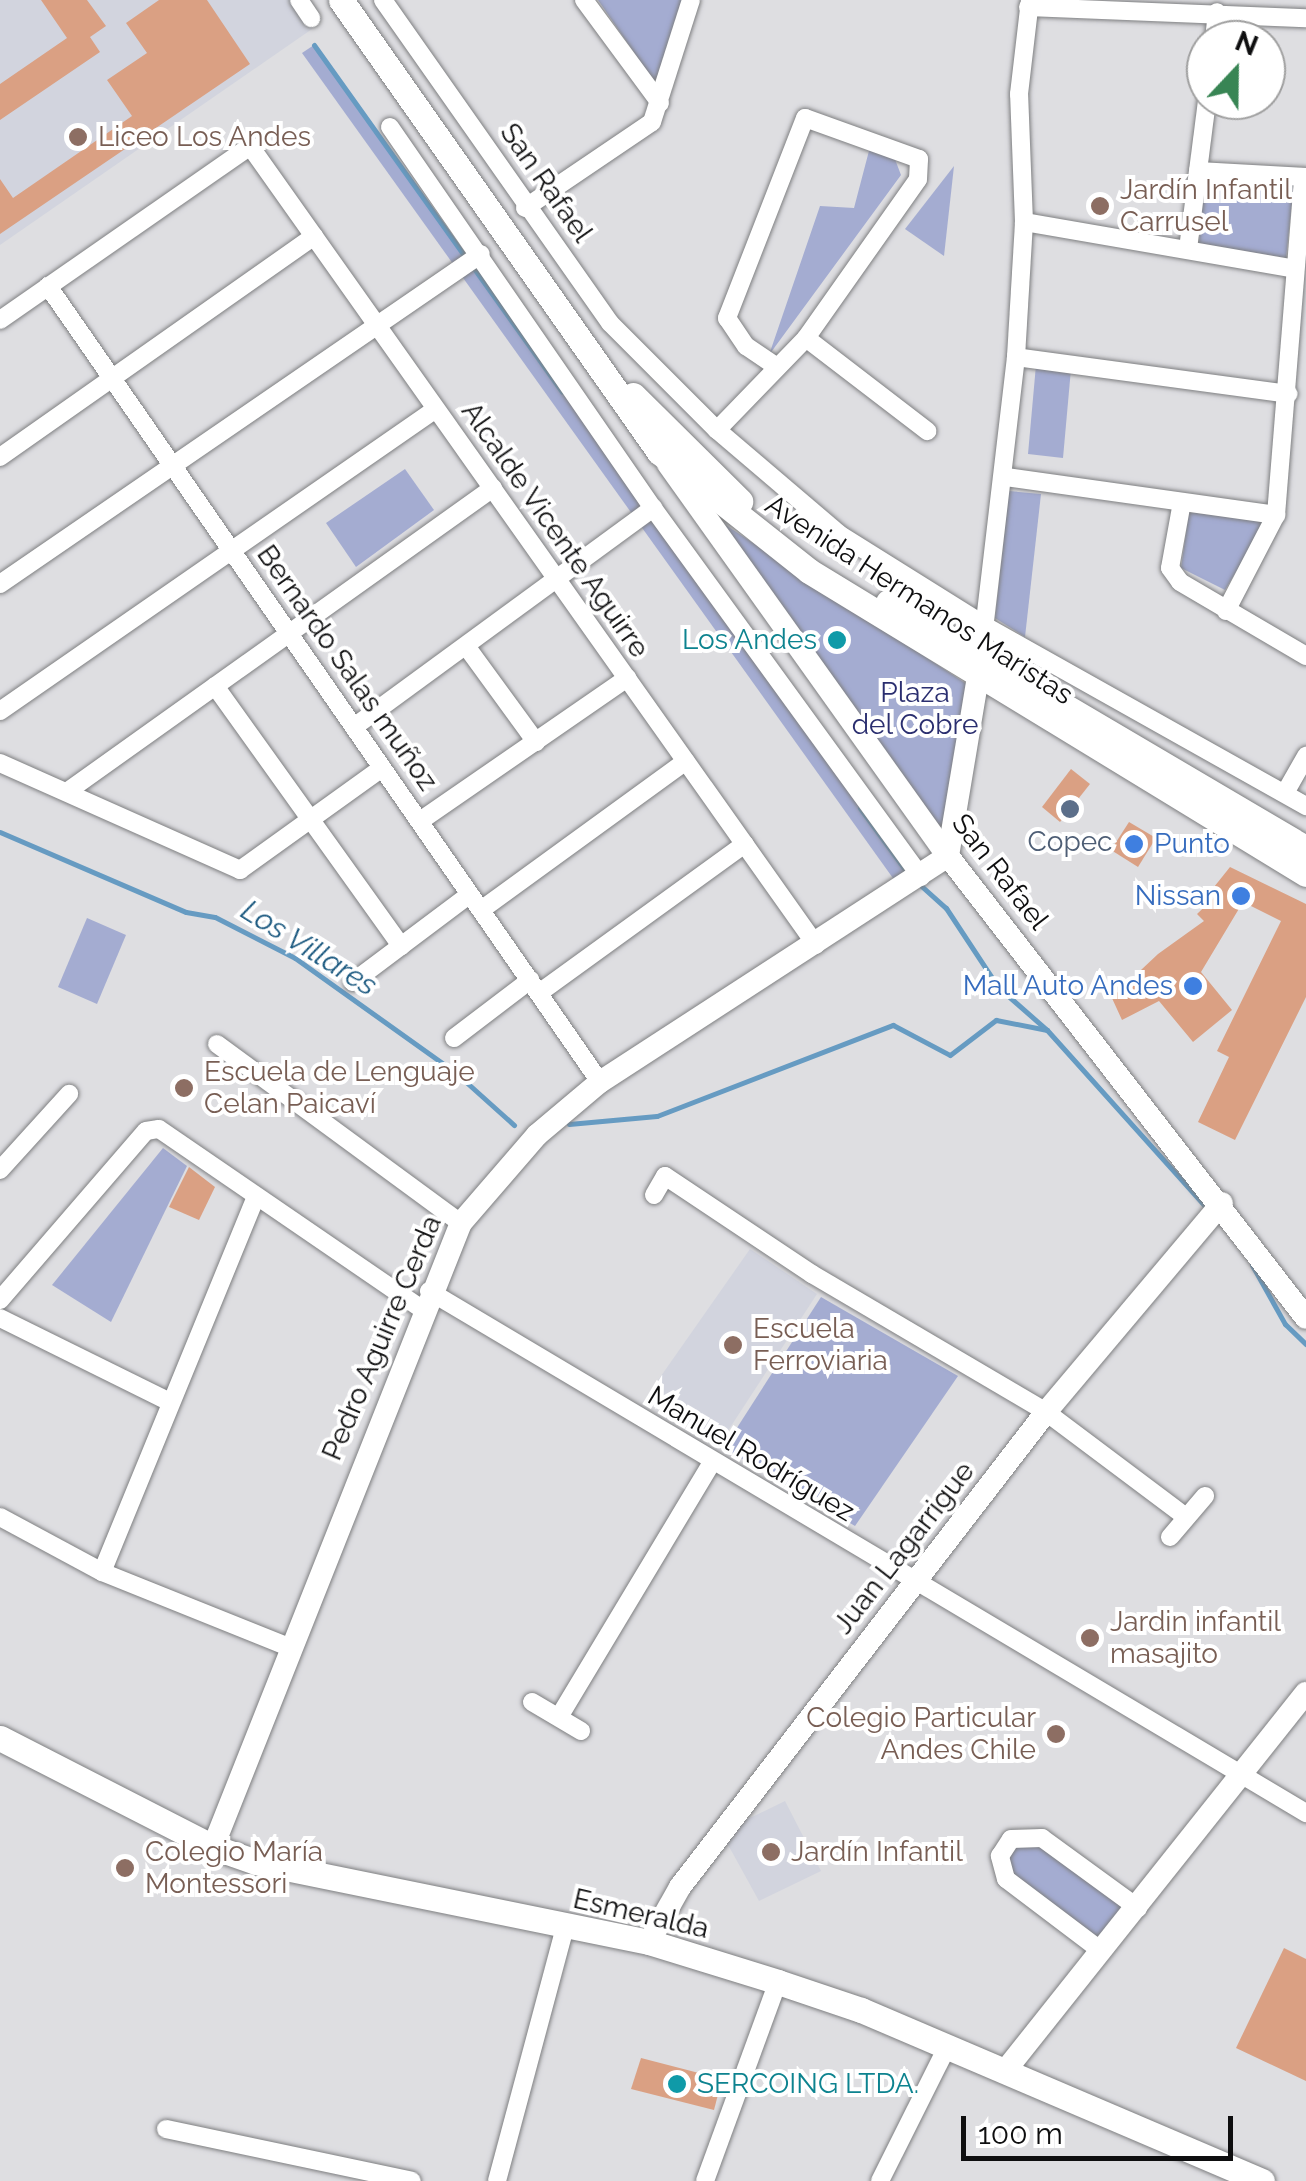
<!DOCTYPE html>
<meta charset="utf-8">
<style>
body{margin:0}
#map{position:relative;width:1306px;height:2181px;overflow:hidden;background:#dedee1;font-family:Raleway,sans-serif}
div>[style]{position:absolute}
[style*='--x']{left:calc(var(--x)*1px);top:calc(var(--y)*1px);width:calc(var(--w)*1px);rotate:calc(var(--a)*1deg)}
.built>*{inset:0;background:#d2d4de}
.green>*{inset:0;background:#a4acd1}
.stream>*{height:5px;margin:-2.5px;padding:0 2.5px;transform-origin:2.5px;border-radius:2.5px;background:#669bc2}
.building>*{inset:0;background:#daa083}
.roads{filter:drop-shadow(0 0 2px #7e7f81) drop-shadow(0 0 2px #7e7f81)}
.minor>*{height:18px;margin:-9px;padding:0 9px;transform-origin:9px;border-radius:9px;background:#fff}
.tertiary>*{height:22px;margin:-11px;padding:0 11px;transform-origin:11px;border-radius:11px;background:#fff}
.secondary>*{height:25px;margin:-12.5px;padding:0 12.5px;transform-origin:12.5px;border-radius:12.5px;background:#fff}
.dots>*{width:28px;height:28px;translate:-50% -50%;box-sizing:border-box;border:5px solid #fff;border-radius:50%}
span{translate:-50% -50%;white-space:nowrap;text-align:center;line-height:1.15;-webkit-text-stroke:8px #fff;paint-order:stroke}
.education-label{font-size:28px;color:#785e54}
.left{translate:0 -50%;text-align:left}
.right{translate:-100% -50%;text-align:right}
.street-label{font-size:28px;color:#0e0e0f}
.culture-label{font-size:28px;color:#0d838f}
.park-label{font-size:28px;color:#2a2e6f}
.service-label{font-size:28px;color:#4e5e75}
.shop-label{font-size:28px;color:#366cbe}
.water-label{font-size:30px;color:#1a587f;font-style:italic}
.north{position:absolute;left:1186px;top:20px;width:100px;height:100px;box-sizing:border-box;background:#fff;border:2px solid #9f9f9f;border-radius:50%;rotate:22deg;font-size:28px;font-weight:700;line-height:40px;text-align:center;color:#0e0e0f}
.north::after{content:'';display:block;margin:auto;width:35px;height:45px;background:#388554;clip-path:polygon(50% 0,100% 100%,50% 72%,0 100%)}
.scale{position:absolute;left:961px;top:2116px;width:272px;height:45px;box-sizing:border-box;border:5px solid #0e0e0f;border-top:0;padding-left:12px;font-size:30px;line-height:35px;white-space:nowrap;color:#0e0e0f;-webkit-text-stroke:8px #fff;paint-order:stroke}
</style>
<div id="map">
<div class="built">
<div style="clip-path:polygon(0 0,291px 0,312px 29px,0 245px)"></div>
<div style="clip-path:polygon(750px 1249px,817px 1294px,720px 1443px,647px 1396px)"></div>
<div style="clip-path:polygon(785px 1801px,821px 1871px,759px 1901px,721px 1832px)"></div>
</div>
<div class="green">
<div style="clip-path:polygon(598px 0,683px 0,657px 86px)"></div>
<div style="clip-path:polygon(314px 45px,907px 873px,895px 881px,302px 53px)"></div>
<div style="clip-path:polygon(870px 147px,893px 154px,901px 175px,769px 355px,820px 206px,854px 208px)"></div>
<div style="clip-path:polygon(954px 166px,944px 256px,905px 229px)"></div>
<div style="clip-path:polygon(1204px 180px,1294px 184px,1286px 258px,1199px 244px)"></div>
<div style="clip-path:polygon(1036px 365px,1071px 369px,1063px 458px,1028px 454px)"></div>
<div style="clip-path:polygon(405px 469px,434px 510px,356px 567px,326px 523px)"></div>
<div style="clip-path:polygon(1009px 491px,1041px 494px,1025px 637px,995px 618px)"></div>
<div style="clip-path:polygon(1189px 512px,1266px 522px,1225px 590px,1181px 568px)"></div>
<div style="clip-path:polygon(715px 518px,968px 685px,948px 838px)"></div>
<div style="clip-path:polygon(87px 918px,126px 935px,97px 1004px,58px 987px)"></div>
<div style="clip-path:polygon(163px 1148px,187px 1166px,111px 1322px,52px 1285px)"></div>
<div style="clip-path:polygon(821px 1297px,958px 1376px,855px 1526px,724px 1448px)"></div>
<div style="clip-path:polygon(1028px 1838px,1132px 1909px,1099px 1945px,1016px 1884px,1004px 1856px)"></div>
</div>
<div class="stream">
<div style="--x:314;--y:45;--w:262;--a:54.5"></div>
<div style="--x:473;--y:267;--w:153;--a:54.5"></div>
<div style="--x:860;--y:808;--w:83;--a:53.8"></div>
<div style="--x:0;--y:832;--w:202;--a:23.3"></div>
<div style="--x:186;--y:912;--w:29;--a:10"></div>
<div style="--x:215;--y:917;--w:90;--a:27.1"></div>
<div style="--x:295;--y:958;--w:198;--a:35.5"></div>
<div style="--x:456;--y:1073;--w:78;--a:41.9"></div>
<div style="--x:918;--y:883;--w:38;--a:42"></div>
<div style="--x:946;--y:908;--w:95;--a:56.6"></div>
<div style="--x:998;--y:987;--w:65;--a:41.3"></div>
<div style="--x:569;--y:1124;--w:88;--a:-5.2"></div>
<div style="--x:657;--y:1116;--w:253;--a:-21.1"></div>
<div style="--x:893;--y:1025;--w:64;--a:27.8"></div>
<div style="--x:950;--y:1055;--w:58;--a:-37.3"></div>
<div style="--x:996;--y:1020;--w:52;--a:11.1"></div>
<div style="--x:1047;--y:1030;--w:237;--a:48.1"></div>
<div style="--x:1252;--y:1265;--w:68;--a:60.8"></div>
<div style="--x:1285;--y:1324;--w:29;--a:44"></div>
</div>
<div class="building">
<div style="clip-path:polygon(41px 0,87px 0,106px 26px,90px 37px,100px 52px,0 120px,0 84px,67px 38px)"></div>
<div style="clip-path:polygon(159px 0,207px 0,250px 64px,0 234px,0 179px,13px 198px,132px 116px,107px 80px,147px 53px,126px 23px)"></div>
<div style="clip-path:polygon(1071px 769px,1090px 784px,1060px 822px,1042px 807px)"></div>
<div style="clip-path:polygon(1129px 822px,1156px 838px,1138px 867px,1111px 850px)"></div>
<div style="clip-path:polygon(1230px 867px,1306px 904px,1306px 997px,1235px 1140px,1198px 1122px,1229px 1057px,1217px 1051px,1281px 921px,1243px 902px,1201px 972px,1232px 1010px,1193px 1042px,1159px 1001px,1122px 1020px,1111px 996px,1143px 978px,1141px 970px,1158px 954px,1204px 921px,1197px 914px,1221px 891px,1214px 887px)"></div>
<div style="clip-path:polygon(189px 1167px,215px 1187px,199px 1220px,169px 1207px)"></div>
<div style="clip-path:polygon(1284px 1948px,1306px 1959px,1306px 2081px,1236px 2048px)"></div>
<div style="clip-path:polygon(641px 2058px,722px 2079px,714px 2110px,631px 2089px)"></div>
</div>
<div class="roads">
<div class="minor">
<div style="--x:299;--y:0;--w:22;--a:56"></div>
<div style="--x:383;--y:0;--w:395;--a:54.9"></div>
<div style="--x:610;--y:323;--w:151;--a:45"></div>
<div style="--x:717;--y:430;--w:160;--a:40.4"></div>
<div style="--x:839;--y:534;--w:175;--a:32.1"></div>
<div style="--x:987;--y:627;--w:366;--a:29.3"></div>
<div style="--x:584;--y:0;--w:128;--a:53.6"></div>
<div style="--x:1028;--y:7;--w:278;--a:2.3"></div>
<div style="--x:1214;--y:40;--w:28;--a:-84"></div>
<div style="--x:390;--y:127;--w:463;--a:55.4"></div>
<div style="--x:653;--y:508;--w:456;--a:54"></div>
<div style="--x:1198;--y:171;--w:108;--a:3.2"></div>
<div style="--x:525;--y:208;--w:153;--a:-34.1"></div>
<div style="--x:652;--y:122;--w:128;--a:-72.3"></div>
<div style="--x:1024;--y:222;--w:275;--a:9.8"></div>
<div style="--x:1188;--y:249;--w:150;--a:-82.7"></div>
<div style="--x:48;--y:286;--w:969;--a:55.26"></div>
<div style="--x:0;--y:320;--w:305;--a:-34.8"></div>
<div style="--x:250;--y:146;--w:979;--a:54.69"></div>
<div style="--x:806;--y:338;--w:153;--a:37.5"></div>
<div style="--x:1016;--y:357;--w:275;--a:7.7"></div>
<div style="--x:717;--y:430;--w:128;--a:-45.9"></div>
<div style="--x:806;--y:338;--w:194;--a:-54.8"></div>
<div style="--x:918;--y:179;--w:20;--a:-87"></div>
<div style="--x:919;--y:159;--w:121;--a:-160.2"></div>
<div style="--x:805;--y:118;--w:215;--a:111.3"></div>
<div style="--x:727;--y:318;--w:34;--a:56"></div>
<div style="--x:746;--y:346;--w:37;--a:34"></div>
<div style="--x:0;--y:457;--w:384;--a:-35.1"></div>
<div style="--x:1006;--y:477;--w:273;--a:8"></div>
<div style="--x:1182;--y:502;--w:67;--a:100.3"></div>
<div style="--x:1170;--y:568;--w:17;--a:54"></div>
<div style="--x:1180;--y:582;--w:146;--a:30.4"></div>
<div style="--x:0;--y:584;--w:583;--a:-34.45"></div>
<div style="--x:1226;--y:611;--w:108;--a:-62.5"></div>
<div style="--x:1276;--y:515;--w:339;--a:-85.4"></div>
<div style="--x:466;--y:646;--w:119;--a:53.9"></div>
<div style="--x:981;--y:655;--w:300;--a:-83.3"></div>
<div style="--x:1016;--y:357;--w:135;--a:-86.6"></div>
<div style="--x:1024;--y:222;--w:128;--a:-92.2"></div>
<div style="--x:1019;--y:94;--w:95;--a:-83.3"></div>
<div style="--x:215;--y:686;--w:320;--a:54.4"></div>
<div style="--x:0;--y:711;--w:530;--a:-34.71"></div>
<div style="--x:354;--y:727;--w:371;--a:-36.2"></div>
<div style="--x:0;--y:763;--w:263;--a:24"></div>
<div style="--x:240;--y:870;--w:175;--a:-35.7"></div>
<div style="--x:68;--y:791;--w:522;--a:-35.49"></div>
<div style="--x:1285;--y:793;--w:43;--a:-60.4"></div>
<div style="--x:420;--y:821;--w:252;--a:-34.6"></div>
<div style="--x:481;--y:910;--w:253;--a:-36"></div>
<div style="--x:353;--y:982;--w:146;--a:-36.9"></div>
<div style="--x:539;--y:993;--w:254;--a:-35.9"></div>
<div style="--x:454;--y:1038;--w:96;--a:-37.3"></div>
<div style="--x:217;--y:1044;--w:303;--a:36.3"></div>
<div style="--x:0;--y:1170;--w:103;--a:-47.8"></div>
<div style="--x:654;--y:1195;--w:22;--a:-60"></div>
<div style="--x:665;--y:1176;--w:177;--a:33.7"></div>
<div style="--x:812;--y:1274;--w:272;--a:30.5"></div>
<div style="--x:1046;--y:1412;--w:175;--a:36.9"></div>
<div style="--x:429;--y:1291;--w:1021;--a:30.76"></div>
<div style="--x:0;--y:1300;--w:223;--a:-49.2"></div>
<div style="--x:146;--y:1131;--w:13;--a:-9"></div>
<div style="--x:159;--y:1129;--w:319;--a:34.4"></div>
<div style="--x:0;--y:1318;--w:187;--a:26.3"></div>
<div style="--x:0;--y:1517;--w:116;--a:28.3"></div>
<div style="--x:102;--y:1572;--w:201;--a:21.9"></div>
<div style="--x:1170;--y:1537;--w:54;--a:-49.5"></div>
<div style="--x:102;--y:1572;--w:406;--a:-67.7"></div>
<div style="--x:532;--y:1702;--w:57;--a:30.6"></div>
<div style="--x:559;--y:1717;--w:295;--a:-59"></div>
<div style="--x:1100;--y:1950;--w:118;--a:-142.9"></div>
<div style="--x:1006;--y:1879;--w:24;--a:-105"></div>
<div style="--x:1000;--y:1856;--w:20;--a:-57"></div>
<div style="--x:1011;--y:1839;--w:31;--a:-2"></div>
<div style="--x:1042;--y:1838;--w:119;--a:36.1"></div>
<div style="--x:166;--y:2129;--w:251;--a:11.9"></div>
<div style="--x:497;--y:2181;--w:263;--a:-75"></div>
<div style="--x:705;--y:2181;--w:212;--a:-69.9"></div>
<div style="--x:880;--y:2181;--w:150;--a:-63.4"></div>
</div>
<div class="tertiary">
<div style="--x:668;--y:464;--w:482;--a:54.5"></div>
<div style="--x:948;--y:856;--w:584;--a:52.23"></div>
<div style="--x:213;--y:1847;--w:671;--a:-68.33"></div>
<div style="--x:461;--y:1223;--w:116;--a:-49.2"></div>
<div style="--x:537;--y:1135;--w:82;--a:-40.1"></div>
<div style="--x:600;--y:1082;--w:415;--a:-33"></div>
<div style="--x:948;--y:856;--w:201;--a:-80.5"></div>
<div style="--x:649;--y:1942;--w:63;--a:-60.6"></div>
<div style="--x:680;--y:1887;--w:600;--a:-52.38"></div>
<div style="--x:1046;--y:1412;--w:273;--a:-49.9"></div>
<div style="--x:1005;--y:2071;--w:483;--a:-51.5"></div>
</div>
<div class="secondary">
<div style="--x:341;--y:0;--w:553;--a:54.87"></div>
<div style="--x:659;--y:452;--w:191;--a:38.4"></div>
<div style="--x:809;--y:571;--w:582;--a:31.37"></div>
<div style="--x:633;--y:395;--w:151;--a:44.7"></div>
<div style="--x:888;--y:602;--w:485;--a:30.5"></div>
<div style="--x:0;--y:1738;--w:239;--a:27.1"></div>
<div style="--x:213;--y:1847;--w:46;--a:19.2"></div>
<div style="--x:256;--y:1862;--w:401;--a:11.5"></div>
<div style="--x:649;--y:1942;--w:135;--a:17.2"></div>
<div style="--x:778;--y:1982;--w:88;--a:18.6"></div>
<div style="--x:861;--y:2010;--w:436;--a:23.1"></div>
</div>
</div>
<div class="dots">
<div style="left:78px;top:137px;background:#8d6e63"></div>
<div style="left:1100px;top:206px;background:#8d6e63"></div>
<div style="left:837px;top:640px;background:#0f9aa8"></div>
<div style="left:1070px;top:809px;background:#5c6f8a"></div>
<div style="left:1134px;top:844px;background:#3f7fe0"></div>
<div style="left:1241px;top:896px;background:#3f7fe0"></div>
<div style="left:1193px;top:986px;background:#3f7fe0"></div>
<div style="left:184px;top:1088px;background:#8d6e63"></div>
<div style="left:733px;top:1345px;background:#8d6e63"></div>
<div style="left:1090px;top:1638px;background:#8d6e63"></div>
<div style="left:1056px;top:1734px;background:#8d6e63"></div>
<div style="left:771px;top:1852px;background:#8d6e63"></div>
<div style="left:125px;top:1868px;background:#8d6e63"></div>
<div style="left:677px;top:2084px;background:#0f9aa8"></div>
</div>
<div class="education-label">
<span class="left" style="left:98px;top:137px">Liceo Los Andes</span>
<span class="left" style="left:1120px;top:206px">Jardín Infantil<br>Carrusel</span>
<span class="left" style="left:204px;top:1088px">Escuela de Lenguaje<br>Celan Paicaví</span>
<span class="left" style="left:753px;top:1345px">Escuela<br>Ferroviaria</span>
<span class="left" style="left:1110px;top:1638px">Jardin infantil<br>masajito</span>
<span class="right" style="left:1036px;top:1734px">Colegio Particular<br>Andes Chile</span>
<span class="left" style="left:145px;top:1868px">Colegio María<br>Montessori</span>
<span class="left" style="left:791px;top:1852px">Jardín Infantil</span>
</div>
<div class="street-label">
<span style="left:546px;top:183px;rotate:55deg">San Rafael</span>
<span style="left:555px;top:530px;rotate:55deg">Alcalde Vicente Aguirre</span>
<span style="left:919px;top:600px;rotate:33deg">Avenida Hermanos Maristas</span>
<span style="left:347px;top:668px;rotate:55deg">Bernardo Salas muñoz</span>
<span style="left:1000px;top:872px;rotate:52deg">San Rafael</span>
<span style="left:382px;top:1338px;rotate:-67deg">Pedro Aguirre Cerda</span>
<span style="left:751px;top:1454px;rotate:31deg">Manuel Rodríguez</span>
<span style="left:904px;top:1548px;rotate:-52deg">Juan Lagarrigue</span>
<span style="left:641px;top:1914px;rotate:13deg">Esmeralda</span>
</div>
<div class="culture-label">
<span class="right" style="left:817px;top:640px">Los Andes</span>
<span class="left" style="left:697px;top:2084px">SERCOING LTDA.</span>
</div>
<div class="park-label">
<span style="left:915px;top:709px">Plaza<br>del Cobre</span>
</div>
<div class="service-label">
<span style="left:1070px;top:842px">Copec</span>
</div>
<div class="shop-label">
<span class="left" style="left:1154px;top:844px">Punto</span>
<span class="right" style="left:1221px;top:896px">Nissan</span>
<span class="right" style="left:1173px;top:986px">Mall Auto Andes</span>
</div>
<div class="water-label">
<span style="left:309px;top:948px;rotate:32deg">Los Villares</span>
</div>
<div class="north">N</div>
<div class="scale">100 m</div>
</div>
